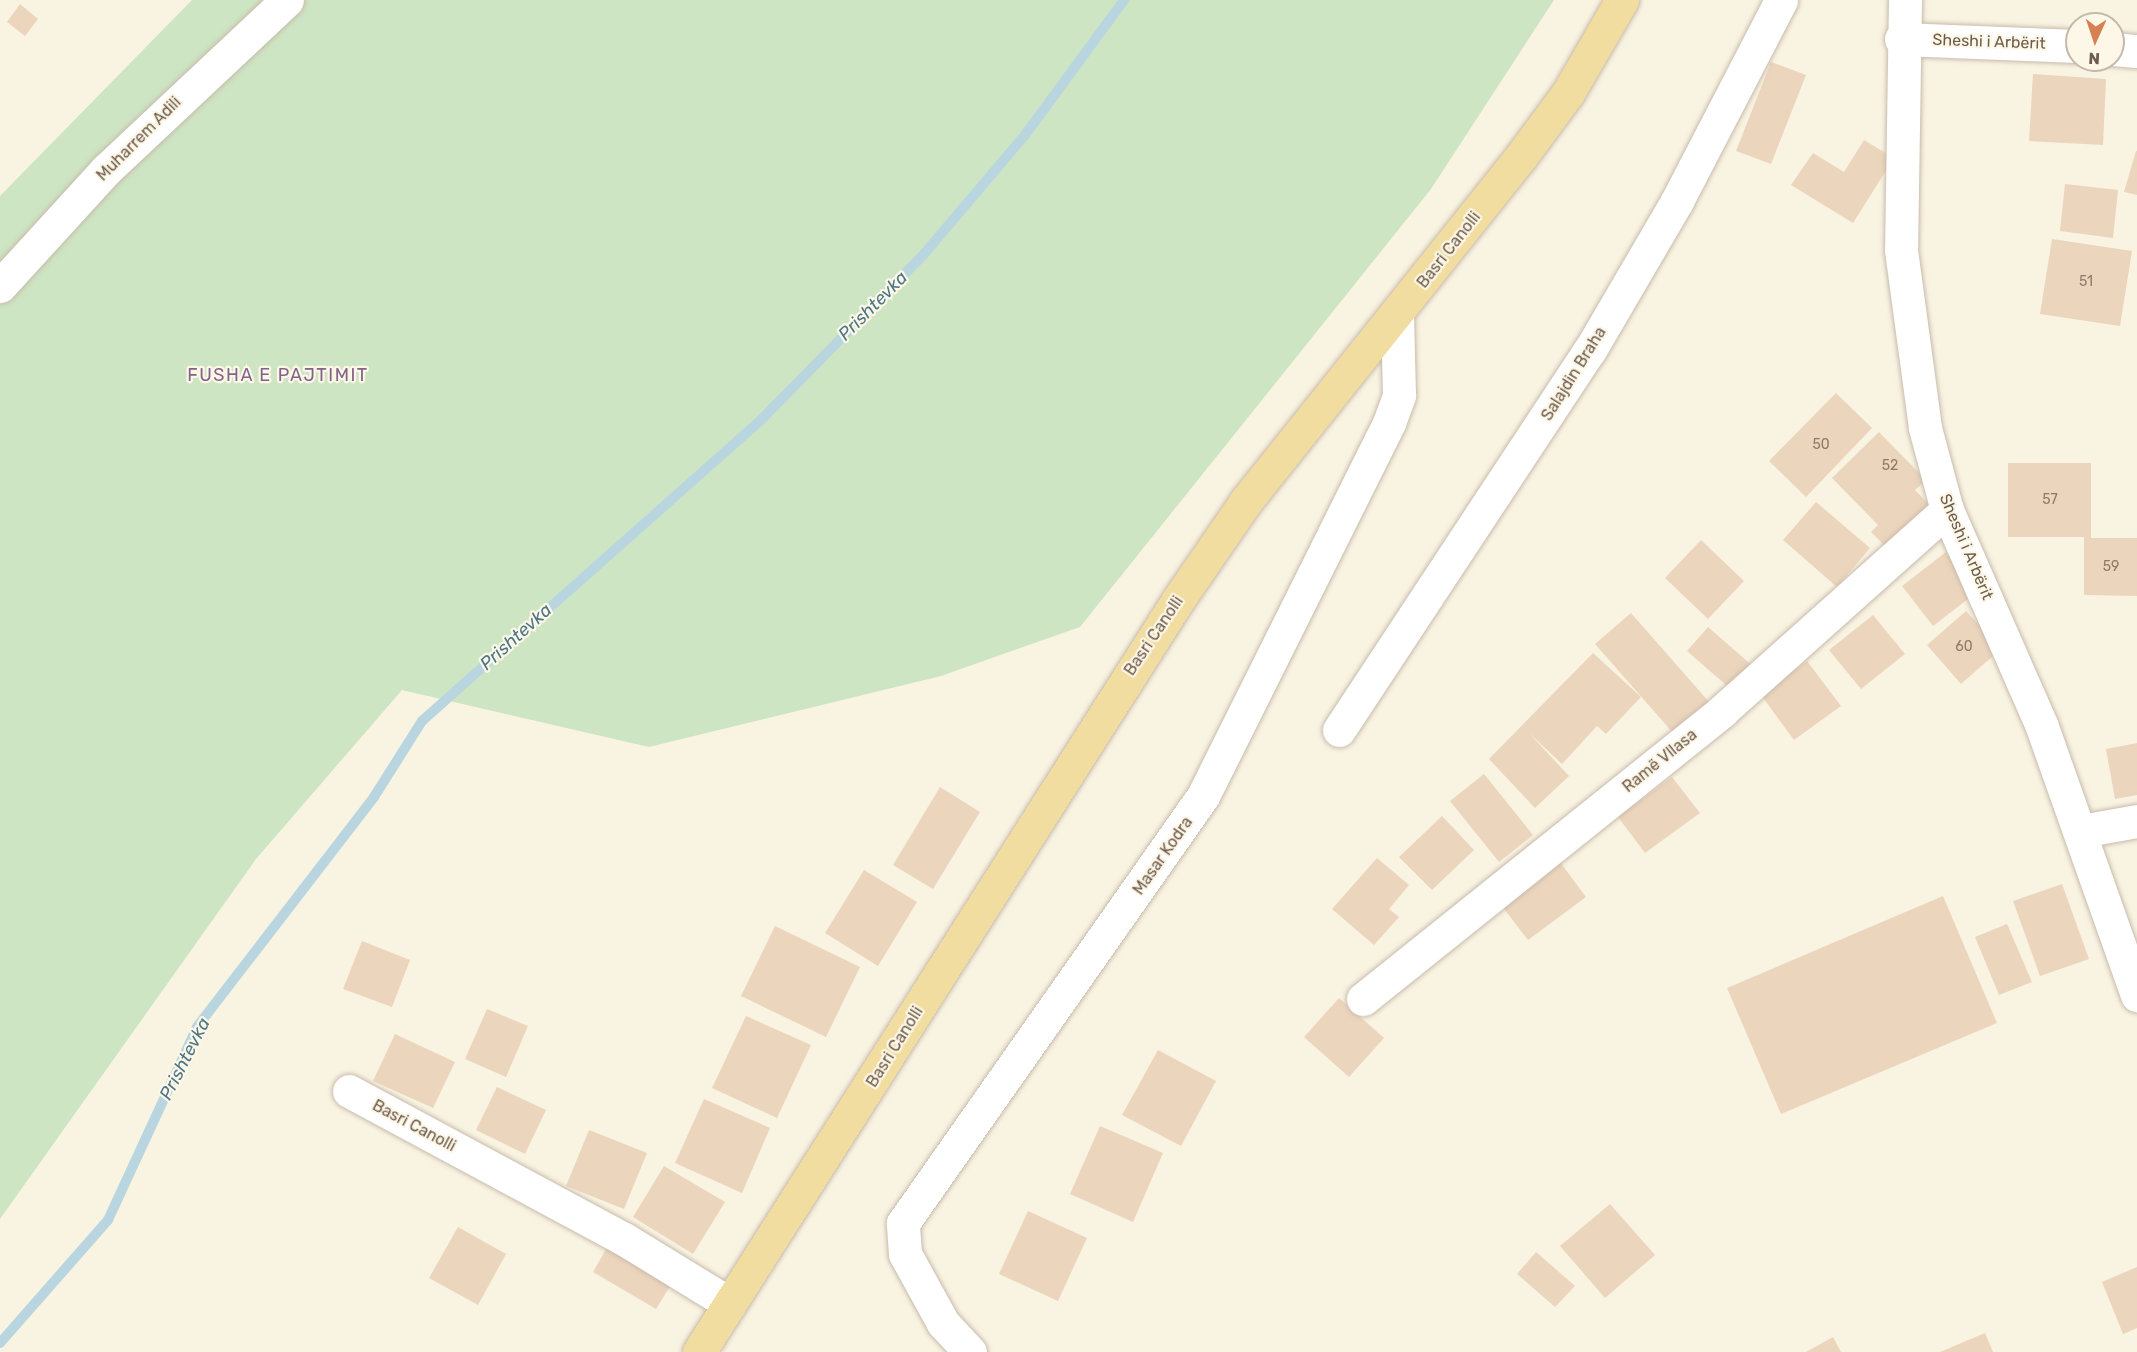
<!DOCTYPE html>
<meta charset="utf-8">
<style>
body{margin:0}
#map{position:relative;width:2137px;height:1352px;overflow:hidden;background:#f9f3e2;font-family:Rubik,sans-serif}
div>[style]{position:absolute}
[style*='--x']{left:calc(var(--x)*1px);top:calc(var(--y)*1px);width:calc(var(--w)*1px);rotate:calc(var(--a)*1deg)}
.green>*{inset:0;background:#cde5c3}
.stream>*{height:10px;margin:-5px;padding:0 5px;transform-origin:5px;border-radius:5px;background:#b9d6e0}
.building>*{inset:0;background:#ecd5bd}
.roads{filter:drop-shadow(0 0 2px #c8bbab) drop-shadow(0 0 2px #c8bbab)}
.minor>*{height:33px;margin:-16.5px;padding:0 16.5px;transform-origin:16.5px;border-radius:16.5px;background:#fff}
.major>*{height:33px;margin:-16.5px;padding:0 16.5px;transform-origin:16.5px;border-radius:16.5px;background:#f2dda1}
span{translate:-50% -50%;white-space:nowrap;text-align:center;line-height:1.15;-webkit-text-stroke:4.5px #fdf7e8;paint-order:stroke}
.number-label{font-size:14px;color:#8e7a68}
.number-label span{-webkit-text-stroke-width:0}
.street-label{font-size:16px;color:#6e5c4c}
.water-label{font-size:18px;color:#4c7686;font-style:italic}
.neighbourhood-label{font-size:18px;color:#82648b;letter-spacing:1.5px}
.north{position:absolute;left:2065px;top:12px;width:60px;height:60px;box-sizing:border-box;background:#fdf7e8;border:2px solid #c4b9aa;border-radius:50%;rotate:183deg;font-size:16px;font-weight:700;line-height:24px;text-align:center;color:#6e5c4c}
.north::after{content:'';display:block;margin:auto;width:21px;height:27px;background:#d78053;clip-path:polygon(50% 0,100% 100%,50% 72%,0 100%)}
</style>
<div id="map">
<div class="green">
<div style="clip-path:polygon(192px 0,1554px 0,1431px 189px,1080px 627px,941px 676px,649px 747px,402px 690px,256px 859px,0 1219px,0 196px)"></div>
</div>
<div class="stream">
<div style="--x:0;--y:1343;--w:164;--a:-48.7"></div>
<div style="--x:108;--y:1220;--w:213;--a:-65.2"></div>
<div style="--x:197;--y:1027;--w:290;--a:-52.4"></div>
<div style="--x:374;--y:797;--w:90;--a:-57.7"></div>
<div style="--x:422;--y:721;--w:453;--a:-41.6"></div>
<div style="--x:761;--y:420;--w:233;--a:-45.5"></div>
<div style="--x:924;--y:254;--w:156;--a:-49.7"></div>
<div style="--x:1025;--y:135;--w:167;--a:-53.7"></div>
</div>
<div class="building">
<div style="clip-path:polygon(20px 4px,38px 19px,25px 36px,7px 22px)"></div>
<div style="clip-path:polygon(1771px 62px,1806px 75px,1771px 164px,1736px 151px)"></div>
<div style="clip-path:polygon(2033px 74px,2106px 79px,2103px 145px,2029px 141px)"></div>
<div style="clip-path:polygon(1864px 140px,1894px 158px,1853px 223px,1791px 185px,1813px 153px,1844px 172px)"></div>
<div style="clip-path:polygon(2136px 151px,2137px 151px,2137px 195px,2124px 192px)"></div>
<div style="clip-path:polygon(2065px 184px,2118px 190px,2113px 238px,2060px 231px)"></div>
<div style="clip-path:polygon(2052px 239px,2132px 251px,2120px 326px,2040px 314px)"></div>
<div style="clip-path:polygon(1836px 393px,1872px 428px,1806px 497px,1769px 461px)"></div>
<div style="clip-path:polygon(1879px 432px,1926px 480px,1915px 490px,1935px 511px,1892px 553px,1871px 532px,1878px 525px,1832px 478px)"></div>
<div style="clip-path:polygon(2008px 463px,2091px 463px,2091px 538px,2137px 538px,2137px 596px,2084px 595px,2084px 537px,2008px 537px)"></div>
<div style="clip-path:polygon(1816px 502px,1870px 548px,1837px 587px,1783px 540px)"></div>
<div style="clip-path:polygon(1701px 540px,1744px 581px,1708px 619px,1665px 578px)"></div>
<div style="clip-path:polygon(1946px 552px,1977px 592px,1933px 626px,1902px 586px)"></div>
<div style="clip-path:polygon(1966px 611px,2001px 649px,1961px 684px,1927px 645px)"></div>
<div style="clip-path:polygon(1631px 613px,1710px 703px,1674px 734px,1595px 644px)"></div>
<div style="clip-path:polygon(1873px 615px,1905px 654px,1861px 689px,1829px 650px)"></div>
<div style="clip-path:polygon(1708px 627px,1755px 668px,1734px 692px,1687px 651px)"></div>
<div style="clip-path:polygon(1593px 653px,1641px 697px,1606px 734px,1597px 726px,1562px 764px,1529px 733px,1569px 776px,1535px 808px,1489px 759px)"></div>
<div style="clip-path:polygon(1807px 661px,1841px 706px,1794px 740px,1761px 695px)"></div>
<div style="clip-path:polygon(2137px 743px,2137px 795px,2115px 799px,2106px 749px)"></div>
<div style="clip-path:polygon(1484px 774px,1533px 835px,1499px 862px,1450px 801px)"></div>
<div style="clip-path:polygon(1672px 777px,1700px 813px,1645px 853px,1618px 817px)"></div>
<div style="clip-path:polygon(940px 787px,980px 812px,933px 889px,893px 865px)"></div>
<div style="clip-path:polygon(1442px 816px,1474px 850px,1432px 890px,1399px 857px)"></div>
<div style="clip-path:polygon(1377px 858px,1409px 885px,1389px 909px,1399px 917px,1374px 945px,1332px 909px)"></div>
<div style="clip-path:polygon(1557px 858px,1586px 897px,1528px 940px,1498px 901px)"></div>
<div style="clip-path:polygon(864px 870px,917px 902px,878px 966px,825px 933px)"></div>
<div style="clip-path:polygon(2062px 884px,2089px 959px,2040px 976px,2013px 901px)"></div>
<div style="clip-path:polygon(1943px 896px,1997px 1023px,1781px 1114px,1727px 988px)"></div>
<div style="clip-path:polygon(2007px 924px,2032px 982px,1999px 995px,1975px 937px)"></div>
<div style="clip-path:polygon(775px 926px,860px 967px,826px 1037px,741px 996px)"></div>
<div style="clip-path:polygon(362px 941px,410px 960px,392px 1007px,343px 989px)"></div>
<div style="clip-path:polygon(1339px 998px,1384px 1038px,1349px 1077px,1304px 1037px)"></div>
<div style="clip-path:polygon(487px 1009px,528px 1026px,506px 1077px,465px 1059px)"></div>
<div style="clip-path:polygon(746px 1016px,811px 1045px,777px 1118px,712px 1088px)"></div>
<div style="clip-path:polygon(395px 1034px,455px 1062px,433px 1108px,373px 1081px)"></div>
<div style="clip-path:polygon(1158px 1050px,1216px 1081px,1181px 1146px,1122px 1115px)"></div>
<div style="clip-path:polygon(497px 1087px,546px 1110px,525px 1154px,476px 1130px)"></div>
<div style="clip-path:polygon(704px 1099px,770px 1128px,742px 1193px,675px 1163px)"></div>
<div style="clip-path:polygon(1100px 1126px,1163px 1153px,1133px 1222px,1070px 1194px)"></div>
<div style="clip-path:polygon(589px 1130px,647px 1153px,624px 1209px,566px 1186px)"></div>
<div style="clip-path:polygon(664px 1166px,725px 1202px,693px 1254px,633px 1217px)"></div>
<div style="clip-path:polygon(1610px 1204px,1655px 1255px,1605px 1298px,1560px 1246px)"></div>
<div style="clip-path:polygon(1028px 1211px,1087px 1238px,1058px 1301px,999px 1274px)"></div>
<div style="clip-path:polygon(458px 1227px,506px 1254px,478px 1305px,429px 1278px)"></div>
<div style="clip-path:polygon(613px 1237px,677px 1275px,656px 1309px,593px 1272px)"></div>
<div style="clip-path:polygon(1536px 1252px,1575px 1286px,1555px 1307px,1517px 1274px)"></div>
<div style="clip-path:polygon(2137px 1267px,2137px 1328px,2123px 1334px,2102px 1282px)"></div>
<div style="clip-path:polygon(1985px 1333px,1993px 1352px,1940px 1352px)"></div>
<div style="clip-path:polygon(1833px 1337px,1841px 1352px,1806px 1352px)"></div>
</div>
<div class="roads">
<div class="minor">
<div style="--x:1905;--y:0;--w:250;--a:90.9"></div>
<div style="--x:1901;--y:250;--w:180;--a:82.3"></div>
<div style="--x:1925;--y:428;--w:85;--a:75"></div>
<div style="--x:1947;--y:510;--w:234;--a:66.3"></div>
<div style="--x:2041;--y:724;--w:288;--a:70.5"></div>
<div style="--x:1901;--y:39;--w:176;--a:2.3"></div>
<div style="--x:2113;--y:49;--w:24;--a:5"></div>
<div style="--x:0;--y:286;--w:157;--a:-47.6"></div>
<div style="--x:106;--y:170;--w:248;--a:-43.2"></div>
<div style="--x:1339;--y:730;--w:455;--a:-56.6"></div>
<div style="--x:1590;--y:350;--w:173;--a:-59.7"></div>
<div style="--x:1677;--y:201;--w:226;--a:-62.6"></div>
<div style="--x:2081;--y:831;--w:57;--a:-10.1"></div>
<div style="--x:1363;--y:999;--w:460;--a:-38.7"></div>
<div style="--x:1722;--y:711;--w:302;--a:-41.8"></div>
<div style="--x:349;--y:1091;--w:312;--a:28.3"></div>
<div style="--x:624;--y:1239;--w:124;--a:31.5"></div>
<div style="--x:970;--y:1352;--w:40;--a:-133"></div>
<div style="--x:943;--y:1323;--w:79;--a:-118.8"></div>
<div style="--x:905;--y:1254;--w:31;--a:-94"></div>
<div style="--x:903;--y:1223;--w:522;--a:-54.91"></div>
<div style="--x:1203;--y:796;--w:417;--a:-63.5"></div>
<div style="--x:1389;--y:423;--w:30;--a:-70"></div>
<div style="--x:1399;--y:395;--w:80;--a:-91.4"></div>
</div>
<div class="major">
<div style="--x:699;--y:1352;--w:892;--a:-57.5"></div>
<div style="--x:1178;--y:600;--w:120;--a:-55.5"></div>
<div style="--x:1246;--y:501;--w:439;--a:-51.4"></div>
<div style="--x:1520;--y:158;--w:81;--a:-53.6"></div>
<div style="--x:1568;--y:93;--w:108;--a:-59.9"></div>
</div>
</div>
<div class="number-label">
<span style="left:2086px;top:282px">51</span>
<span style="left:1821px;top:445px">50</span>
<span style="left:1890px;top:466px">52</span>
<span style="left:2050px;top:500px">57</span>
<span style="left:2111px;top:567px">59</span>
<span style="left:1964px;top:647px">60</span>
</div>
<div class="street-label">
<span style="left:1989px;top:42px;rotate:2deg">Sheshi i Arbërit</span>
<span style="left:139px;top:139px;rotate:-45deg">Muharrem Adili</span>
<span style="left:1449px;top:250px;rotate:-52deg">Basri Canolli</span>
<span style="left:1574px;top:374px;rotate:-58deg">Salajdin Braha</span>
<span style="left:1966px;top:547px;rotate:67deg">Sheshi i Arbërit</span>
<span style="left:1154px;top:636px;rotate:-56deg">Basri Canolli</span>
<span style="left:1660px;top:761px;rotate:-39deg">Ramë Vllasa</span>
<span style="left:1163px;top:856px;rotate:-55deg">Masar Kodra</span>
<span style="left:895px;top:1047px;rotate:-58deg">Basri Canolli</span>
<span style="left:414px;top:1126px;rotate:28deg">Basri Canolli</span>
</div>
<div class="water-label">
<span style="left:873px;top:306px;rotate:-45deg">Prishtevka</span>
<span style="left:516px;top:637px;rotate:-42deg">Prishtevka</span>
<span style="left:185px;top:1059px;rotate:-63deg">Prishtevka</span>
</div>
<div class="neighbourhood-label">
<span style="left:278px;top:375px">FUSHA E PAJTIMIT</span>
</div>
<div class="north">N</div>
</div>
